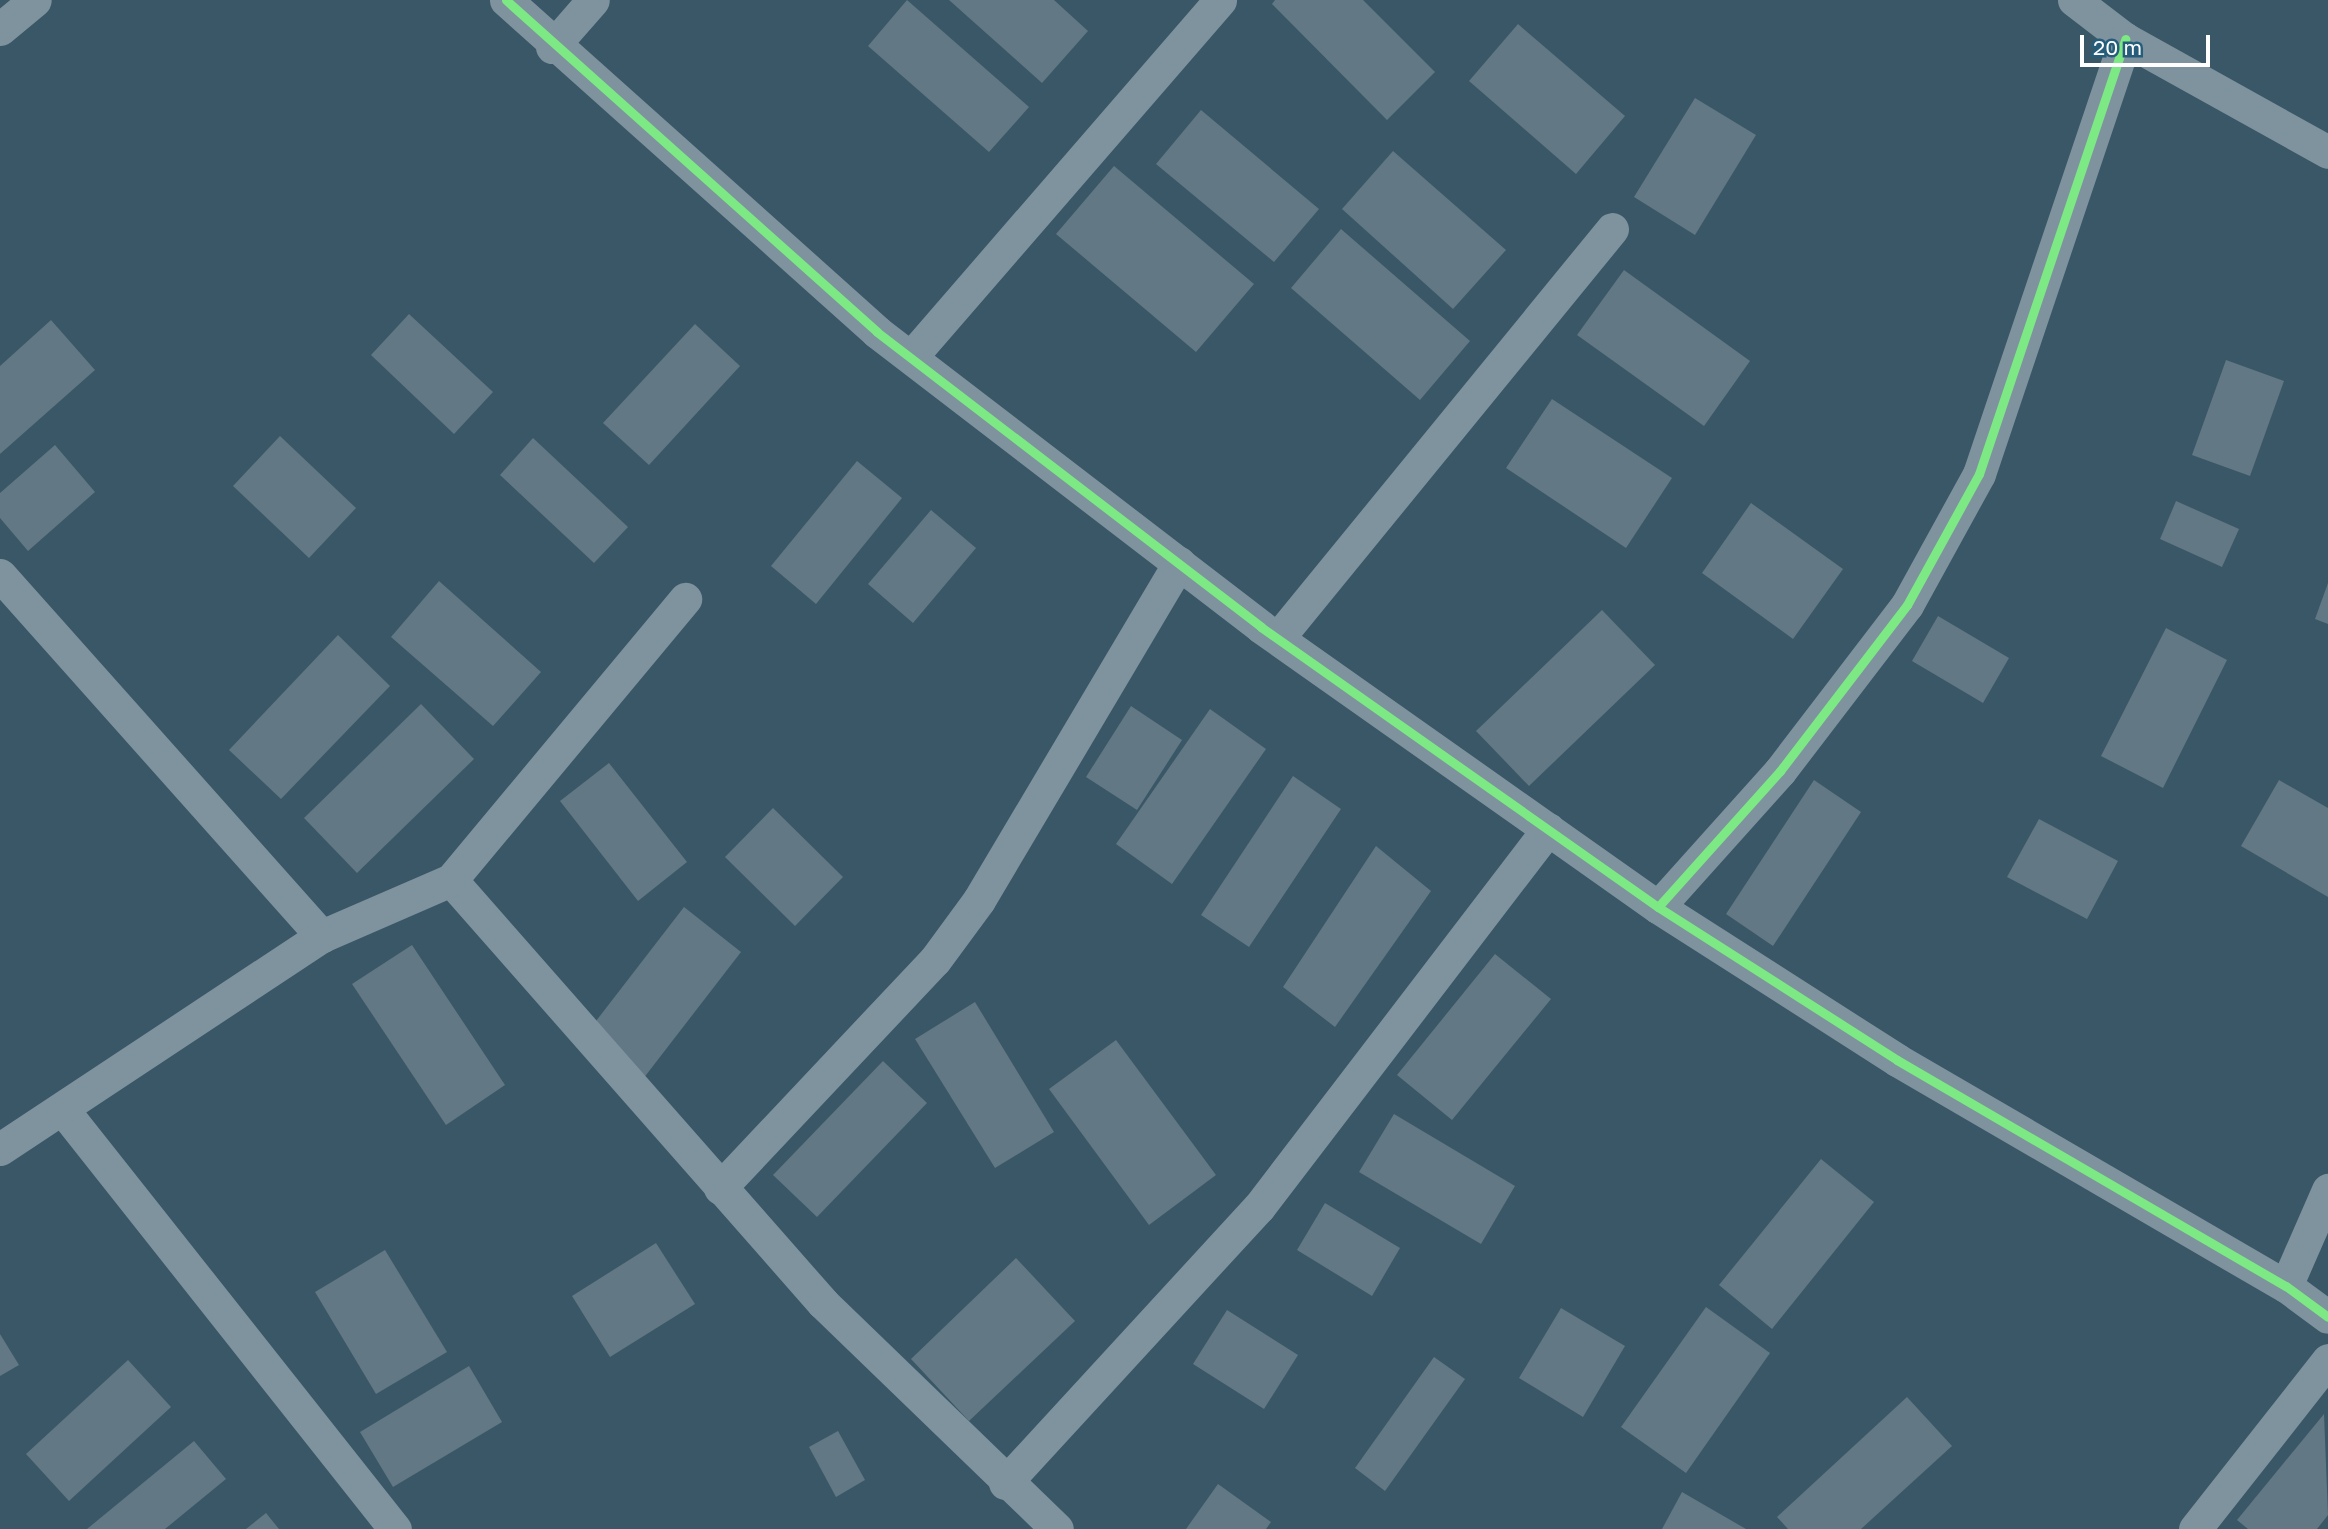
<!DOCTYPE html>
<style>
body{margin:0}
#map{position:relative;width:2328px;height:1529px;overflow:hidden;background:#3a5767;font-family:"Golos Text",sans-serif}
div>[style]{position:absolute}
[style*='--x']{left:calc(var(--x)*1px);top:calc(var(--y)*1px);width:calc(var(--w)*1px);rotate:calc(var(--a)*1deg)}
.building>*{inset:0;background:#627884}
.minor>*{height:33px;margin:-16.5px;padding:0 16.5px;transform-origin:16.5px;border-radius:16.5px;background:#7e939e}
.cycleway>*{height:9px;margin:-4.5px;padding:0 4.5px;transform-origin:4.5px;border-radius:4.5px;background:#7ce984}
span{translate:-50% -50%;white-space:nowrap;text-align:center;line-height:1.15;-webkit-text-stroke:7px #265d7b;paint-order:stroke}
.scale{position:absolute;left:2080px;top:35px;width:130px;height:32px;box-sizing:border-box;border:4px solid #fff;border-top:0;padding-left:9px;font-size:21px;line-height:24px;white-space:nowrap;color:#fff;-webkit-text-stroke:5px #265d7b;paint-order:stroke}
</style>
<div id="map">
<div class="building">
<div style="clip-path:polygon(907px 0,1029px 107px,989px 152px,868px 46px)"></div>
<div style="clip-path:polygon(949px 0,1054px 0,1088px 31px,1042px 83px)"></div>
<div style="clip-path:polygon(1275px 0,1363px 0,1435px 72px,1387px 120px,1272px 4px)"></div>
<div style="clip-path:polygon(1518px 24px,1625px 116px,1576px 174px,1469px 81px)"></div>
<div style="clip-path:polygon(1695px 98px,1756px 135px,1695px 235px,1634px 197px)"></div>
<div style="clip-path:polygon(1201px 110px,1319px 209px,1274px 262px,1156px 164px)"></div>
<div style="clip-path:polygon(1393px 151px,1506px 250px,1453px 309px,1342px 209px)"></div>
<div style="clip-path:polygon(1114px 166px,1254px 284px,1196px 352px,1056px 234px)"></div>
<div style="clip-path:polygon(1341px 229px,1470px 341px,1420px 400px,1291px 288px)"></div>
<div style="clip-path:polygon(1624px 270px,1750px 361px,1704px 426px,1577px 335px)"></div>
<div style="clip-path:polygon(409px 314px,493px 392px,454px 434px,371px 355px)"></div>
<div style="clip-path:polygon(51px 320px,95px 370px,0 454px,0 366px)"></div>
<div style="clip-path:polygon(695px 324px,740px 366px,649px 465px,603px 423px)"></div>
<div style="clip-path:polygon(2226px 360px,2284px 381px,2250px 476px,2192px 455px)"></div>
<div style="clip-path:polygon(1552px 399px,1672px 478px,1626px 548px,1506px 468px)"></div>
<div style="clip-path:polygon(280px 436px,356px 508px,309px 558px,233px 486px)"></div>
<div style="clip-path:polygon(533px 438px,628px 527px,594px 563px,500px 475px)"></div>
<div style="clip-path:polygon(55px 445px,95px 492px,28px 551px,0 518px,0 493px)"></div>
<div style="clip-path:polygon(857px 461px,902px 498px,816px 604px,771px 566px)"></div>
<div style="clip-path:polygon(2176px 501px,2239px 529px,2222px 567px,2160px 539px)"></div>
<div style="clip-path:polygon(1751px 503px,1843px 569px,1793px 639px,1702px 573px)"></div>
<div style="clip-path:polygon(931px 510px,976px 548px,913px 623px,868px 584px)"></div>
<div style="clip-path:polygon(439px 581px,541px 672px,493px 726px,391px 637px)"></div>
<div style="clip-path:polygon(2328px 583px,2328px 624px,2315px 619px)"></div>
<div style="clip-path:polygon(1602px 610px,1655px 665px,1529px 786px,1476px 731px)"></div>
<div style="clip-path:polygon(1938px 616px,2009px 658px,1983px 703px,1912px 661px)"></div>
<div style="clip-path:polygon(2166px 628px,2227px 660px,2163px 788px,2101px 756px)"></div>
<div style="clip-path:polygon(338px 635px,390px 686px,281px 799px,229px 750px)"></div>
<div style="clip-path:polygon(421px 704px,474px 759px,357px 873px,304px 818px)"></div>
<div style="clip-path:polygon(1131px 706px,1182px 740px,1137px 810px,1086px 777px)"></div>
<div style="clip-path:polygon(1210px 709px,1266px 749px,1172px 884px,1116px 844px)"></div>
<div style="clip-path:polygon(609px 763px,687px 862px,638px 901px,560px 801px)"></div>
<div style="clip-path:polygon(1293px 776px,1341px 809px,1249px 947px,1201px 915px)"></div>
<div style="clip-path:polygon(1814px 780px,1861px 812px,1773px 946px,1726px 914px)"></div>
<div style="clip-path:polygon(2279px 780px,2328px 808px,2328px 897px,2241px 846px)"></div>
<div style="clip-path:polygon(773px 808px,843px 877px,795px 926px,725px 857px)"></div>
<div style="clip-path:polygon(2039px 819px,2118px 861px,2087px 919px,2007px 877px)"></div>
<div style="clip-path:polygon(1376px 846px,1431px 891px,1335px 1027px,1283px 987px)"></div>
<div style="clip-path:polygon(684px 907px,741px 952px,643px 1079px,586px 1034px)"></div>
<div style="clip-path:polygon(412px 945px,505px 1085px,446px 1125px,352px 984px)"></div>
<div style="clip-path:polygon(1495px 954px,1551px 999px,1452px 1120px,1397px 1075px)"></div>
<div style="clip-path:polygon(975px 1002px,1054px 1132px,995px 1168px,915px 1039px)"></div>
<div style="clip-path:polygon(1116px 1040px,1216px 1175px,1149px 1225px,1049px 1089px)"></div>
<div style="clip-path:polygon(883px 1061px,927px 1103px,817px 1217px,773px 1175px)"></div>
<div style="clip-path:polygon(1394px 1114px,1515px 1186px,1481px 1244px,1359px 1172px)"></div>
<div style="clip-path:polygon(1821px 1159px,1874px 1202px,1772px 1329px,1719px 1285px)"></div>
<div style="clip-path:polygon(1325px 1203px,1400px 1248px,1372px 1296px,1297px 1250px)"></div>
<div style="clip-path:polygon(656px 1243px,695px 1304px,610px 1357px,572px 1296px)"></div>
<div style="clip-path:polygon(385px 1250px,447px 1352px,376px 1394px,315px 1292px)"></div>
<div style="clip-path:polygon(1016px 1258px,1075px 1321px,969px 1421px,911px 1359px)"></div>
<div style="clip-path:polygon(1706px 1307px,1770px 1353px,1686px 1473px,1621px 1427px)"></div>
<div style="clip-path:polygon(1561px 1308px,1625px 1346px,1583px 1417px,1519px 1378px)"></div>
<div style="clip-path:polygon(1227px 1310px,1298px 1355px,1264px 1409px,1193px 1364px)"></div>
<div style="clip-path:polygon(0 1334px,19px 1365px,0 1376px)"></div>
<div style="clip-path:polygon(1434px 1357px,1465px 1379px,1385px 1491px,1355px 1468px)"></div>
<div style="clip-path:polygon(128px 1360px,171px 1407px,69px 1501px,26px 1454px)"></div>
<div style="clip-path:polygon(469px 1366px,502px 1422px,393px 1487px,360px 1432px)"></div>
<div style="clip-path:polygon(1907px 1397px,1952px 1446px,1861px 1529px,1788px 1529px,1777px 1517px)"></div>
<div style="clip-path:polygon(2324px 1414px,2328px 1515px,2317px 1529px,2248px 1529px,2237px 1520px)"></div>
<div style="clip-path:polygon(838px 1431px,865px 1480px,836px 1497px,809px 1447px)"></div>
<div style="clip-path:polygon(194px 1441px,226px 1479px,165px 1529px,87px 1529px)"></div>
<div style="clip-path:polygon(1218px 1484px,1271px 1522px,1266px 1529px,1186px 1529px)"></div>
<div style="clip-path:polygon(1682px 1492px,1746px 1529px,1662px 1529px)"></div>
<div style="clip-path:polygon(266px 1513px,279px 1529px,246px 1529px)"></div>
</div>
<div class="minor">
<div style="--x:506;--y:0;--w:498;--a:41.8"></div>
<div style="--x:877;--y:332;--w:484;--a:37.5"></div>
<div style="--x:1261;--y:627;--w:486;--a:35.2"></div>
<div style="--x:1658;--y:907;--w:284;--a:32.6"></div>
<div style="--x:1897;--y:1060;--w:450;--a:30.2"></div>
<div style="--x:2286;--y:1286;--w:52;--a:36.4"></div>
<div style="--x:2074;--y:0;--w:64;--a:37.4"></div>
<div style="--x:2125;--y:39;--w:232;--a:29.1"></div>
<div style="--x:0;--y:29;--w:45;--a:-39.6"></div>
<div style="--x:552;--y:47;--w:62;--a:-48.9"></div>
<div style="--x:911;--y:357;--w:472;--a:-49.1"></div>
<div style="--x:0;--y:575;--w:484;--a:48.3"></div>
<div style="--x:1278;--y:638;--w:528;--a:-50.76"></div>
<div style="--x:451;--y:880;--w:563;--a:48.67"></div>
<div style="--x:823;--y:1303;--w:325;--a:44"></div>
<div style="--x:1658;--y:907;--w:183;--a:-48.1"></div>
<div style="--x:1780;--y:771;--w:209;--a:-52.6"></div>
<div style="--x:1907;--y:605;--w:149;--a:-61.2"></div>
<div style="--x:1979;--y:474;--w:459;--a:-71.4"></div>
<div style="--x:64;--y:1111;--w:533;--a:51.63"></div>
<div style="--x:0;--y:1149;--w:386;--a:-33.5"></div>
<div style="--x:322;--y:936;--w:141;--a:-23.5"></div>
<div style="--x:451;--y:880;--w:366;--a:-50.2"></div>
<div style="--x:720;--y:1188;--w:313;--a:-46.7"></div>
<div style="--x:935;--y:960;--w:74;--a:-53.7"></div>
<div style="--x:979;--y:900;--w:392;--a:-59.3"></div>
<div style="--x:2286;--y:1286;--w:105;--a:-66.4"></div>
<div style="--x:1005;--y:1483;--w:375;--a:-47.4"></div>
<div style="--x:1259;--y:1207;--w:476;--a:-52.6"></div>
<div style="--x:2195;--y:1529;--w:215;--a:-51.8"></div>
</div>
<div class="cycleway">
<div style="--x:506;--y:0;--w:498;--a:41.8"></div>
<div style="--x:877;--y:332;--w:484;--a:37.5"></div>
<div style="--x:1261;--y:627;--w:486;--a:35.2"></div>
<div style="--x:1658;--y:907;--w:284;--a:32.6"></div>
<div style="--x:1897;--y:1060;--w:450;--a:30.2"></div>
<div style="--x:2286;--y:1286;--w:52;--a:36.4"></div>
<div style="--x:1658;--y:907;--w:183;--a:-48.1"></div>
<div style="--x:1780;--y:771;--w:209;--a:-52.6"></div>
<div style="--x:1907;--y:605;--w:149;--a:-61.2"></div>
<div style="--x:1979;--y:474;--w:459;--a:-71.4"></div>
</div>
<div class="scale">20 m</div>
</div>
